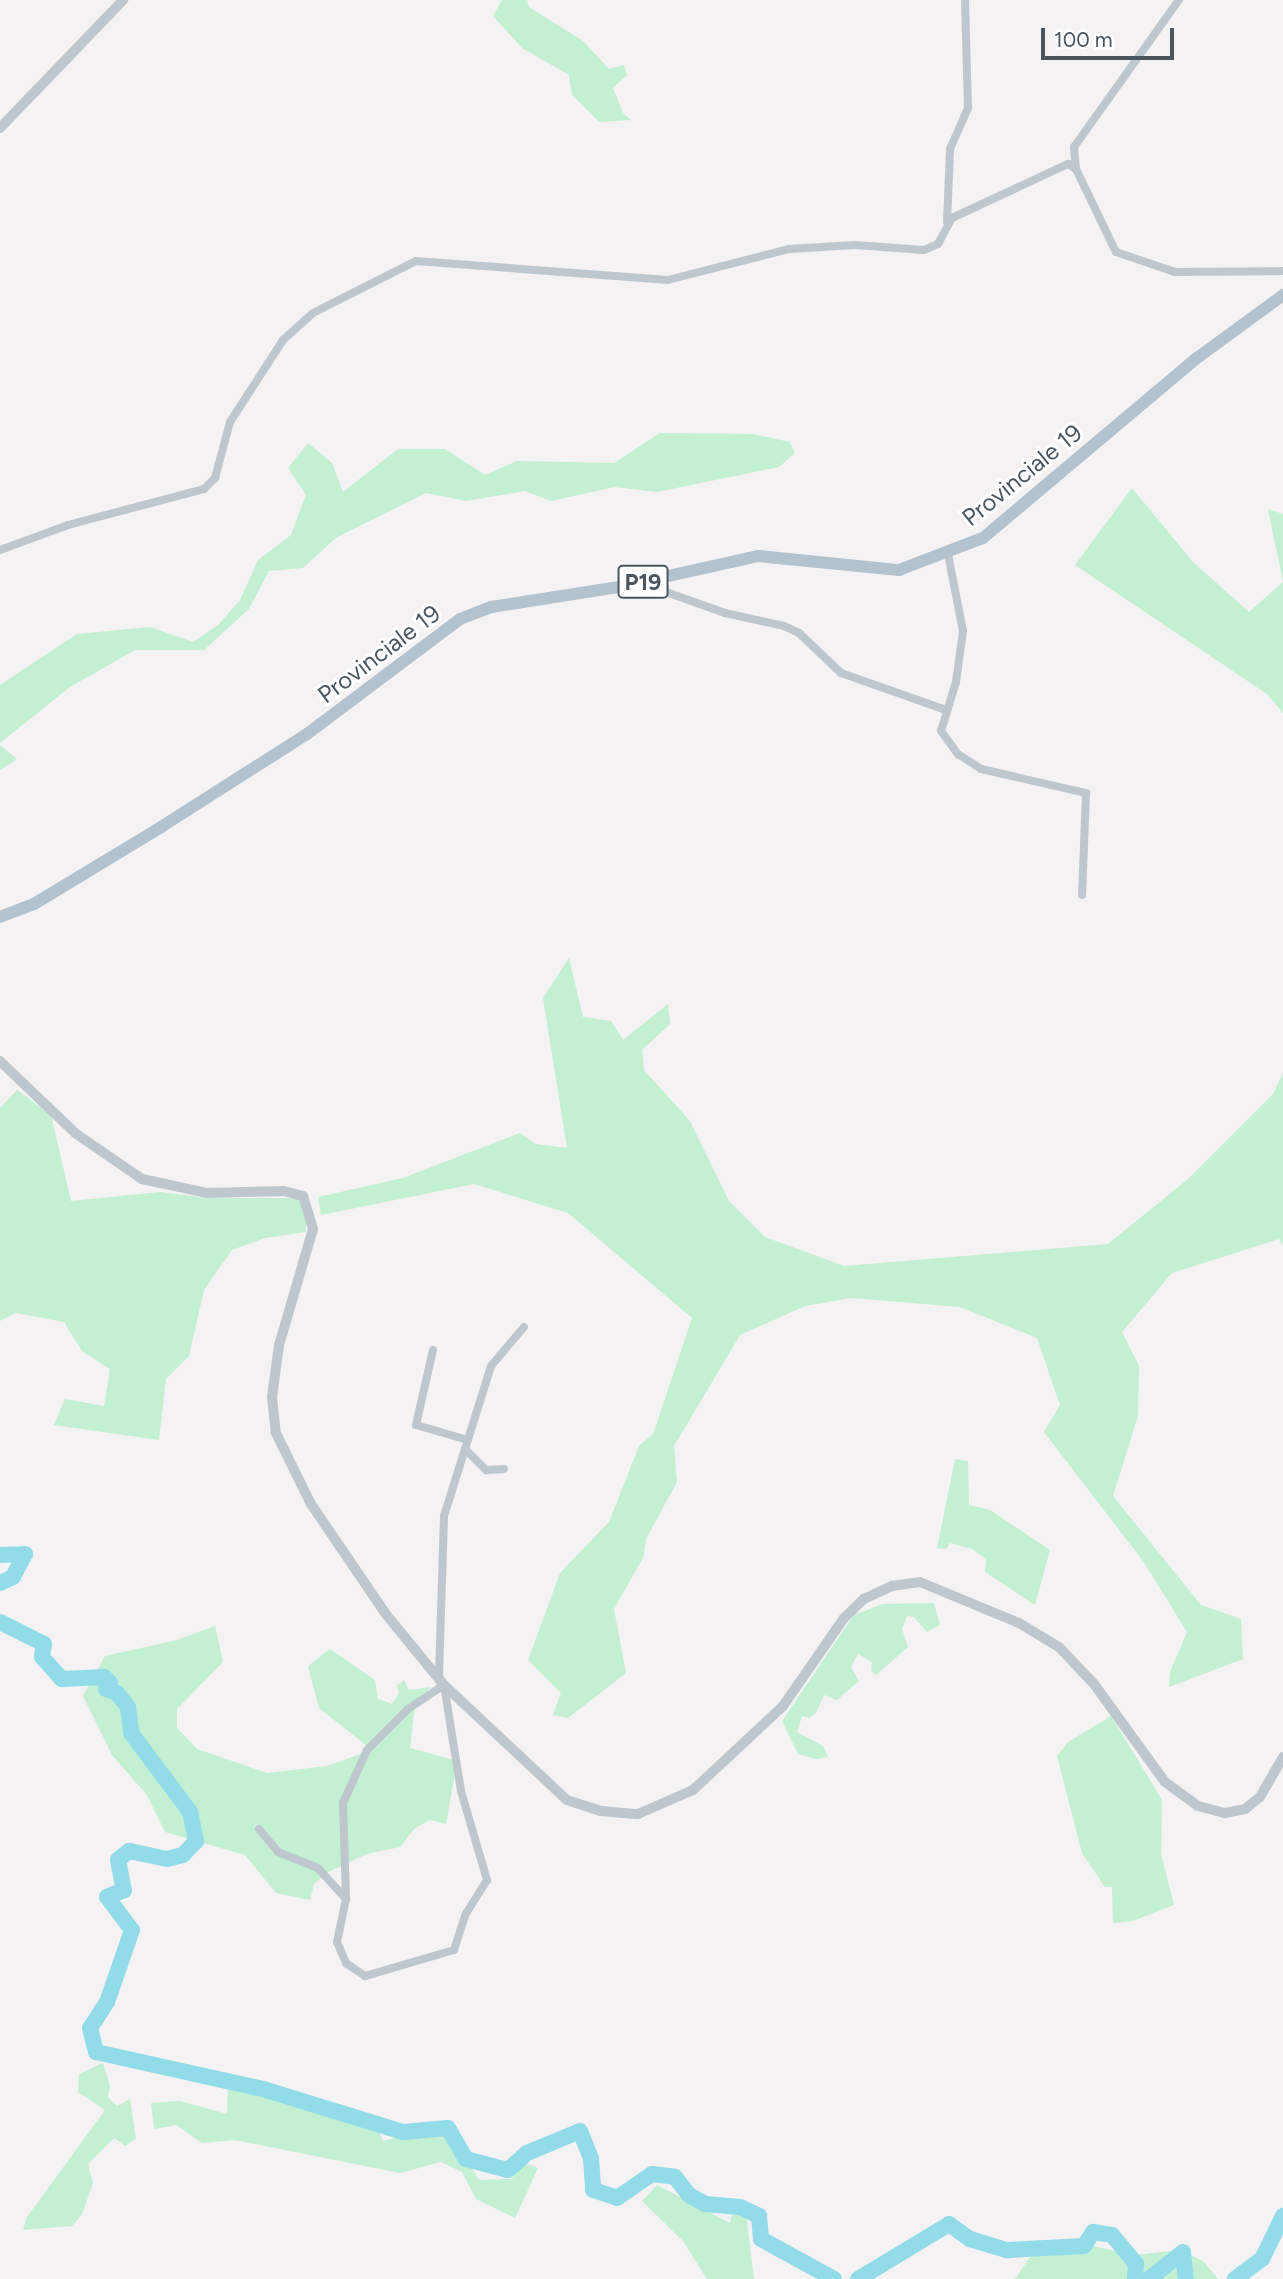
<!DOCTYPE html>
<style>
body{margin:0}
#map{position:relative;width:1283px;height:2279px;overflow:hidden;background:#f4f2f2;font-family:Figtree,sans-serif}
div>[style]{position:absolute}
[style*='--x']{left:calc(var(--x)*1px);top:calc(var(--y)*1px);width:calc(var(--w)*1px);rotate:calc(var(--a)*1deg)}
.green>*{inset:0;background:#c3efd2}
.river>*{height:16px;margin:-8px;padding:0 8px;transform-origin:8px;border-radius:8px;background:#92dcea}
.minor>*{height:8px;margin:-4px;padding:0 4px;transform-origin:4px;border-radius:4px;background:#bec7ce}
.tertiary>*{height:10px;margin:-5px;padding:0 5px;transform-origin:5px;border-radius:5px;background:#bec7ce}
.primary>*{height:12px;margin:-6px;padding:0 6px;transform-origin:6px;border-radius:6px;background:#b3c2cf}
span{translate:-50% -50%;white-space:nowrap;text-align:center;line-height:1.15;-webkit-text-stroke:6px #fff;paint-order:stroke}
.shield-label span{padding:2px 5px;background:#fff;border:2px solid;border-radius:5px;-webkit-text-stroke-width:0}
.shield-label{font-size:23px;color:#4a565f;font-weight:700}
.street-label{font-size:24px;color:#4a565f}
.scale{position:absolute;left:1041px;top:28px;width:133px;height:32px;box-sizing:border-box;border:4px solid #4a565f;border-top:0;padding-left:9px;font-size:21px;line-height:24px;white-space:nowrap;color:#4a565f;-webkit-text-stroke:5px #fff;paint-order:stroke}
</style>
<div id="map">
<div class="green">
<div style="clip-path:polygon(502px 0,527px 0,529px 7px,583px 41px,609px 69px,624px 65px,627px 75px,613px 88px,623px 113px,631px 120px,599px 122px,572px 95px,569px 75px,522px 48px,493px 16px)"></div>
<div style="clip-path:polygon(660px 433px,753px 434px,790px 442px,795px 453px,779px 467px,657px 492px,614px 487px,551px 501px,525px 491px,466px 501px,426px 493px,337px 537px,303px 568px,269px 571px,249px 609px,204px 650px,135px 650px,70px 687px,0 743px,0 685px,77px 634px,150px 627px,193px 642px,218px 625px,240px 600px,258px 560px,291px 535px,306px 495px,288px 468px,308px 443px,332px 463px,343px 492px,398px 449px,445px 449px,485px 475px,517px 461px,614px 463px)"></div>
<div style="clip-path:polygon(1132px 488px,1193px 562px,1249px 612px,1283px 582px,1268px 509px,1283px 514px,1283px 713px,1267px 694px,1075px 565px)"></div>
<div style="clip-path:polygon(0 745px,17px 759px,0 770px)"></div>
<div style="clip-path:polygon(569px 958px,583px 1017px,611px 1021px,623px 1040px,668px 1004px,670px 1024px,642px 1050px,644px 1070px,690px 1121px,729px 1201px,765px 1237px,844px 1266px,1108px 1244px,1188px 1179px,1273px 1094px,1283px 1073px,1283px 1245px,1279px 1239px,1172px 1273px,1122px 1332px,1139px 1366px,1138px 1416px,1113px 1496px,1201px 1605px,1241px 1619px,1243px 1659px,1169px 1687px,1170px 1672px,1187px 1632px,1143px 1561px,1044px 1432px,1060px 1405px,1037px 1338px,960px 1307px,851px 1298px,805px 1306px,740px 1335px,674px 1446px,677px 1482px,646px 1539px,644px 1556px,614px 1609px,626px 1673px,568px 1718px,553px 1715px,561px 1693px,528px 1660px,560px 1573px,609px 1522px,639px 1446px,653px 1434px,692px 1318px,568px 1213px,474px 1184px,321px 1215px,318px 1197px,403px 1178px,520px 1133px,535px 1144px,567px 1148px,543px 998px)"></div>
<div style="clip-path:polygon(17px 1090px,51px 1115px,71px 1201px,160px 1192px,207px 1198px,298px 1198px,306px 1212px,306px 1232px,265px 1238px,232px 1250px,204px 1290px,189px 1356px,166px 1379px,159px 1440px,54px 1425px,65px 1399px,104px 1406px,110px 1369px,82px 1351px,64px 1322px,16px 1313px,0 1321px,0 1108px)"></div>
<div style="clip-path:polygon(955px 1459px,968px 1461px,969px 1505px,990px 1510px,1050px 1550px,1035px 1605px,985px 1572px,986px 1559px,972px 1549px,950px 1543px,946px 1549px,937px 1548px)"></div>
<div style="clip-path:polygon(934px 1603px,940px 1625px,927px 1632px,914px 1617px,907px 1616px,902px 1629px,908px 1647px,876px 1675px,871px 1671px,872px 1662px,858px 1654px,851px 1667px,859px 1681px,837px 1700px,824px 1695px,816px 1713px,809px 1718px,802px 1716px,797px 1732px,823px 1746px,828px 1757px,816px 1759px,798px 1754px,782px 1721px,854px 1615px,883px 1604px)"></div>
<div style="clip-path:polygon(215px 1626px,223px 1662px,177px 1709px,177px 1728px,197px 1749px,267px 1773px,327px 1766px,372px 1750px,319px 1708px,308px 1666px,330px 1649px,375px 1680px,378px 1699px,392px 1704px,399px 1693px,397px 1686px,404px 1680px,409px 1690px,431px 1687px,415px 1705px,410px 1748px,457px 1761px,446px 1824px,430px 1820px,415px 1828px,400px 1847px,367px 1854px,326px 1873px,314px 1884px,310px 1900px,276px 1893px,245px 1855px,165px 1832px,147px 1795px,112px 1755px,83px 1696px,105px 1656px,177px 1640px)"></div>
<div style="clip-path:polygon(1111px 1716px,1162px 1800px,1161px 1854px,1174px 1905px,1133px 1921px,1113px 1923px,1112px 1887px,1105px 1887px,1082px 1853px,1057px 1756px,1068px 1742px)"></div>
<div style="clip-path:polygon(103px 2063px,110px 2086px,108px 2097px,117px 2106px,130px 2099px,136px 2139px,125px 2146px,114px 2138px,88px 2164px,93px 2183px,82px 2214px,72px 2226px,23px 2230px,27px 2217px,105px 2110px,78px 2092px,79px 2074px)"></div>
<div style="clip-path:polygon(228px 2088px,294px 2097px,342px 2120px,376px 2125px,383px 2141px,449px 2124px,460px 2132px,449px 2146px,467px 2160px,479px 2180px,512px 2179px,522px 2162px,538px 2168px,515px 2218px,476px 2199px,462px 2172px,441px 2162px,400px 2173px,235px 2140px,202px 2143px,176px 2125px,154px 2129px,151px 2103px,180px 2101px,227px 2114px)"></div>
<div style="clip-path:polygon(657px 2185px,730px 2223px,734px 2205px,746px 2212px,754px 2279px,707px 2279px,683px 2241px,642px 2201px)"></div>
<div style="clip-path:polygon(1092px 2246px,1135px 2255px,1180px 2250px,1203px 2261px,1218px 2279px,1015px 2279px,1035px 2250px,1044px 2255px)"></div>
</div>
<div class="river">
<div style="--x:0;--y:1555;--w:25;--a:-2"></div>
<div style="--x:25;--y:1554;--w:26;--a:118"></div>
<div style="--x:13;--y:1577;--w:14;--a:155"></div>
<div style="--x:0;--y:1622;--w:49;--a:26.6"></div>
<div style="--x:44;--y:1644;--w:13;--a:99"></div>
<div style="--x:42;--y:1657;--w:30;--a:48"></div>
<div style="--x:62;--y:1679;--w:42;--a:-2.7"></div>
<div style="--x:104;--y:1677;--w:8;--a:45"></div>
<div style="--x:110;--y:1683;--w:7;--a:124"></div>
<div style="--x:106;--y:1689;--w:12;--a:20"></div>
<div style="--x:117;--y:1693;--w:18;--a:52"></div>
<div style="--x:128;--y:1707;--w:26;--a:83"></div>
<div style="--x:131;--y:1733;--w:99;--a:53.2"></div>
<div style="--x:190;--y:1812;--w:30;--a:78"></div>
<div style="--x:196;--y:1841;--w:19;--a:133"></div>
<div style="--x:183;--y:1855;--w:16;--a:166"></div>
<div style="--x:167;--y:1859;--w:39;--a:-168"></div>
<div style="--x:129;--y:1851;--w:14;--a:141"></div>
<div style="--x:118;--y:1860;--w:31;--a:79"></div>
<div style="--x:124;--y:1890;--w:18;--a:158"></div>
<div style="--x:107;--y:1897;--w:41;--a:52.9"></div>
<div style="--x:132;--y:1930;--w:76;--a:109.1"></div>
<div style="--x:107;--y:2002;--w:31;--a:123"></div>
<div style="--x:90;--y:2028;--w:25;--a:76"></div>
<div style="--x:96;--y:2052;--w:171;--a:12.5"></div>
<div style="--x:263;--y:2089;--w:146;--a:17.1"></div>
<div style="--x:403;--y:2132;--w:45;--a:-5.1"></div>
<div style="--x:448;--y:2128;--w:36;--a:60"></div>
<div style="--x:466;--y:2159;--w:43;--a:14.7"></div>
<div style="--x:508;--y:2170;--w:25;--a:-42"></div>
<div style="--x:527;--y:2153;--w:57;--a:-22.5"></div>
<div style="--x:580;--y:2131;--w:29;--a:68"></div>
<div style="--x:591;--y:2158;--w:32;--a:86"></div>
<div style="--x:593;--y:2190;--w:25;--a:18"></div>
<div style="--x:617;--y:2198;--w:42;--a:-34.4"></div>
<div style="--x:652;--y:2174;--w:23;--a:7"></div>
<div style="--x:675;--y:2177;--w:23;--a:52"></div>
<div style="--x:689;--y:2195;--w:18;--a:29"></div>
<div style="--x:705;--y:2204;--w:35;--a:5"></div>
<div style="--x:740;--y:2207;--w:21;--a:25"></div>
<div style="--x:759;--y:2216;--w:23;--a:85"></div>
<div style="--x:761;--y:2239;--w:83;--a:28.7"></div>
<div style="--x:858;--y:2279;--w:106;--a:-31.1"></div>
<div style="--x:949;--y:2224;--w:26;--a:36"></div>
<div style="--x:970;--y:2239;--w:39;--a:17"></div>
<div style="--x:1007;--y:2250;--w:77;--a:-3"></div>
<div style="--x:1084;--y:2246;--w:17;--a:-57"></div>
<div style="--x:1093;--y:2232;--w:19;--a:9"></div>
<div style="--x:1112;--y:2235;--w:38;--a:50"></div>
<div style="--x:1136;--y:2264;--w:15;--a:94"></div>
<div style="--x:1149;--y:2279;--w:43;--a:-38.5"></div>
<div style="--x:1183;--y:2252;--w:27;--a:84"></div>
<div style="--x:1235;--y:2279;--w:34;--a:-37"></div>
<div style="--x:1262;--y:2259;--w:48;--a:-64"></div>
</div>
<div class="minor">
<div style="--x:1076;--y:169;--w:22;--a:-95"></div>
<div style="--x:1074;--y:147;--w:181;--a:-54.5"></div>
<div style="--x:947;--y:222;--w:73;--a:-87.6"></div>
<div style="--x:950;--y:149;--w:45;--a:-66.3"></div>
<div style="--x:968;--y:108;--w:108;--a:-91.6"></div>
<div style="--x:0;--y:550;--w:72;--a:-20.2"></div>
<div style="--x:68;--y:525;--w:141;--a:-14.8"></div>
<div style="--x:204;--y:489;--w:16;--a:-45"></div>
<div style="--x:215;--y:478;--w:58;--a:-75"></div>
<div style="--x:230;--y:422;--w:98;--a:-57.1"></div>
<div style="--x:283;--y:340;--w:40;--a:-42"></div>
<div style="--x:313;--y:313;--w:115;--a:-26.8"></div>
<div style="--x:416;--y:261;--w:253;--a:4.3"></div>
<div style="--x:668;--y:280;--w:125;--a:-14.4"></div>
<div style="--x:789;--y:249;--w:66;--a:-3.5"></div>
<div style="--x:855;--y:245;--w:69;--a:4.1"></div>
<div style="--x:924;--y:250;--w:15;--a:-23"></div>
<div style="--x:938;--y:244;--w:30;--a:-62"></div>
<div style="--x:952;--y:218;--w:128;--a:-25"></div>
<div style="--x:1068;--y:164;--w:9;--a:32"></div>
<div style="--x:1076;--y:169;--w:92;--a:64.3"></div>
<div style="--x:1116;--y:252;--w:62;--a:18.7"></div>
<div style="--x:1175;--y:272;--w:108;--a:-0.5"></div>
<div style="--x:948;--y:554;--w:78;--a:79"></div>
<div style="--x:963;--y:631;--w:51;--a:97.8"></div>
<div style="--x:956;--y:682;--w:51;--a:107"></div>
<div style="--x:941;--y:731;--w:29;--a:54"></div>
<div style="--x:958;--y:754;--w:27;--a:33"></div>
<div style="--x:981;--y:769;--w:108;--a:12.9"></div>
<div style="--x:1086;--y:793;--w:102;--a:92.2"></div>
<div style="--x:661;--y:578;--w:15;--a:70"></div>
<div style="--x:666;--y:592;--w:63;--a:19.6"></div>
<div style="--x:725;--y:613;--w:60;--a:12.4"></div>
<div style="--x:784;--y:626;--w:17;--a:25"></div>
<div style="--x:799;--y:633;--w:58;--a:43.6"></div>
<div style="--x:841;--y:673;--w:111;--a:19.4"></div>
<div style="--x:433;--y:1350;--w:77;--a:102.8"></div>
<div style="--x:416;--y:1425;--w:54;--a:16.1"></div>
<div style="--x:465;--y:1449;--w:30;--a:45"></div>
<div style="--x:486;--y:1470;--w:18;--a:-3"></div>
<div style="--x:439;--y:1675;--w:159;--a:-88.2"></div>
<div style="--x:444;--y:1516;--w:157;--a:-72.6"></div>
<div style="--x:491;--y:1366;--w:51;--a:-49.8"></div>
<div style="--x:444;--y:1685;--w:107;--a:80.9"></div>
<div style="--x:461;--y:1791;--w:93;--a:73.7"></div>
<div style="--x:487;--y:1880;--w:39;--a:122"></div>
<div style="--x:466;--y:1913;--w:39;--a:108"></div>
<div style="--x:454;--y:1950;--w:93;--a:163.7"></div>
<div style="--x:365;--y:1976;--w:23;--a:-146"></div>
<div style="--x:346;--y:1963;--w:23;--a:-113"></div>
<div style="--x:337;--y:1942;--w:44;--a:-78.2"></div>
<div style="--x:346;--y:1899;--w:96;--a:-91.8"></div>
<div style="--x:343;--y:1803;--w:58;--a:-65.6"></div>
<div style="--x:367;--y:1750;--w:58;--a:-45"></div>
<div style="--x:408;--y:1709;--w:43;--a:-33.7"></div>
<div style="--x:259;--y:1829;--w:30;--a:50"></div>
<div style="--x:278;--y:1852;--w:43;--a:21.8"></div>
<div style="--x:318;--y:1868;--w:42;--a:47.9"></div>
</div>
<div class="tertiary">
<div style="--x:0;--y:128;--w:178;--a:-46.1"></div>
<div style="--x:0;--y:1061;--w:104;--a:43.8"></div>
<div style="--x:75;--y:1133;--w:81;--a:34.5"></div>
<div style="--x:142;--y:1179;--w:66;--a:12.2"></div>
<div style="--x:207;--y:1193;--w:77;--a:-1.5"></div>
<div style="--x:284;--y:1191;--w:20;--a:15"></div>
<div style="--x:303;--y:1196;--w:34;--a:73"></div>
<div style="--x:313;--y:1229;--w:121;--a:106.3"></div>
<div style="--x:279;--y:1345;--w:52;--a:97.7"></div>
<div style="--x:272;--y:1397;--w:36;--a:84"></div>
<div style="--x:276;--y:1433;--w:79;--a:63.8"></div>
<div style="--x:311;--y:1504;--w:132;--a:55.8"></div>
<div style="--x:385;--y:1613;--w:93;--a:50.7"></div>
<div style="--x:444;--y:1685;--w:168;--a:43.1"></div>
<div style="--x:567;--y:1800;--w:36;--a:18"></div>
<div style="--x:601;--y:1811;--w:37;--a:5"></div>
<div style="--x:638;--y:1814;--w:60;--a:-23.6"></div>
<div style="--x:693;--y:1790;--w:123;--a:-43"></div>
<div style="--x:783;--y:1706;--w:107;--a:-55.3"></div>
<div style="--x:844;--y:1618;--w:28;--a:-44"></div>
<div style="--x:864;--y:1599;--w:31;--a:-25"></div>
<div style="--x:892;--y:1586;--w:28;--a:-8"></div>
<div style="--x:920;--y:1582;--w:107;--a:22.5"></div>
<div style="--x:1019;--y:1623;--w:47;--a:31"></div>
<div style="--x:1059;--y:1647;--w:51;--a:46.6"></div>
<div style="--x:1094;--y:1684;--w:121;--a:54.1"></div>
<div style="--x:1165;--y:1782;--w:41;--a:36"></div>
<div style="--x:1198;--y:1806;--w:28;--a:15"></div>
<div style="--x:1225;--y:1813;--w:20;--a:-11"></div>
<div style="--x:1245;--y:1809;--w:19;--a:-39"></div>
<div style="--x:1260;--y:1797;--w:46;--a:-60.1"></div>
</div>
<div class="primary">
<div style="--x:0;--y:917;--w:36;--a:-21"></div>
<div style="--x:34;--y:904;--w:149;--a:-31.2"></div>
<div style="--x:161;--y:827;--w:173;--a:-32.5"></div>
<div style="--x:307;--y:734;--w:191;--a:-36.9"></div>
<div style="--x:460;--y:619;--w:33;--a:-21"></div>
<div style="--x:491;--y:607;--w:130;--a:-8.9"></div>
<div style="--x:619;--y:587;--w:142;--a:-12.6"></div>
<div style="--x:758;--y:556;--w:142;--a:5.7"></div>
<div style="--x:899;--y:570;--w:90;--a:-20.9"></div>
<div style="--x:983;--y:538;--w:280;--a:-40.1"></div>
<div style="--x:1197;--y:358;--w:107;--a:-36.2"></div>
</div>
<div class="shield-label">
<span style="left:643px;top:582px">P19</span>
</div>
<div class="street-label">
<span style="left:1022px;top:475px;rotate:-39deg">Provinciale 19</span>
<span style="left:379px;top:654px;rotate:-37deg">Provinciale 19</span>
</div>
<div class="scale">100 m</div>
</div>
